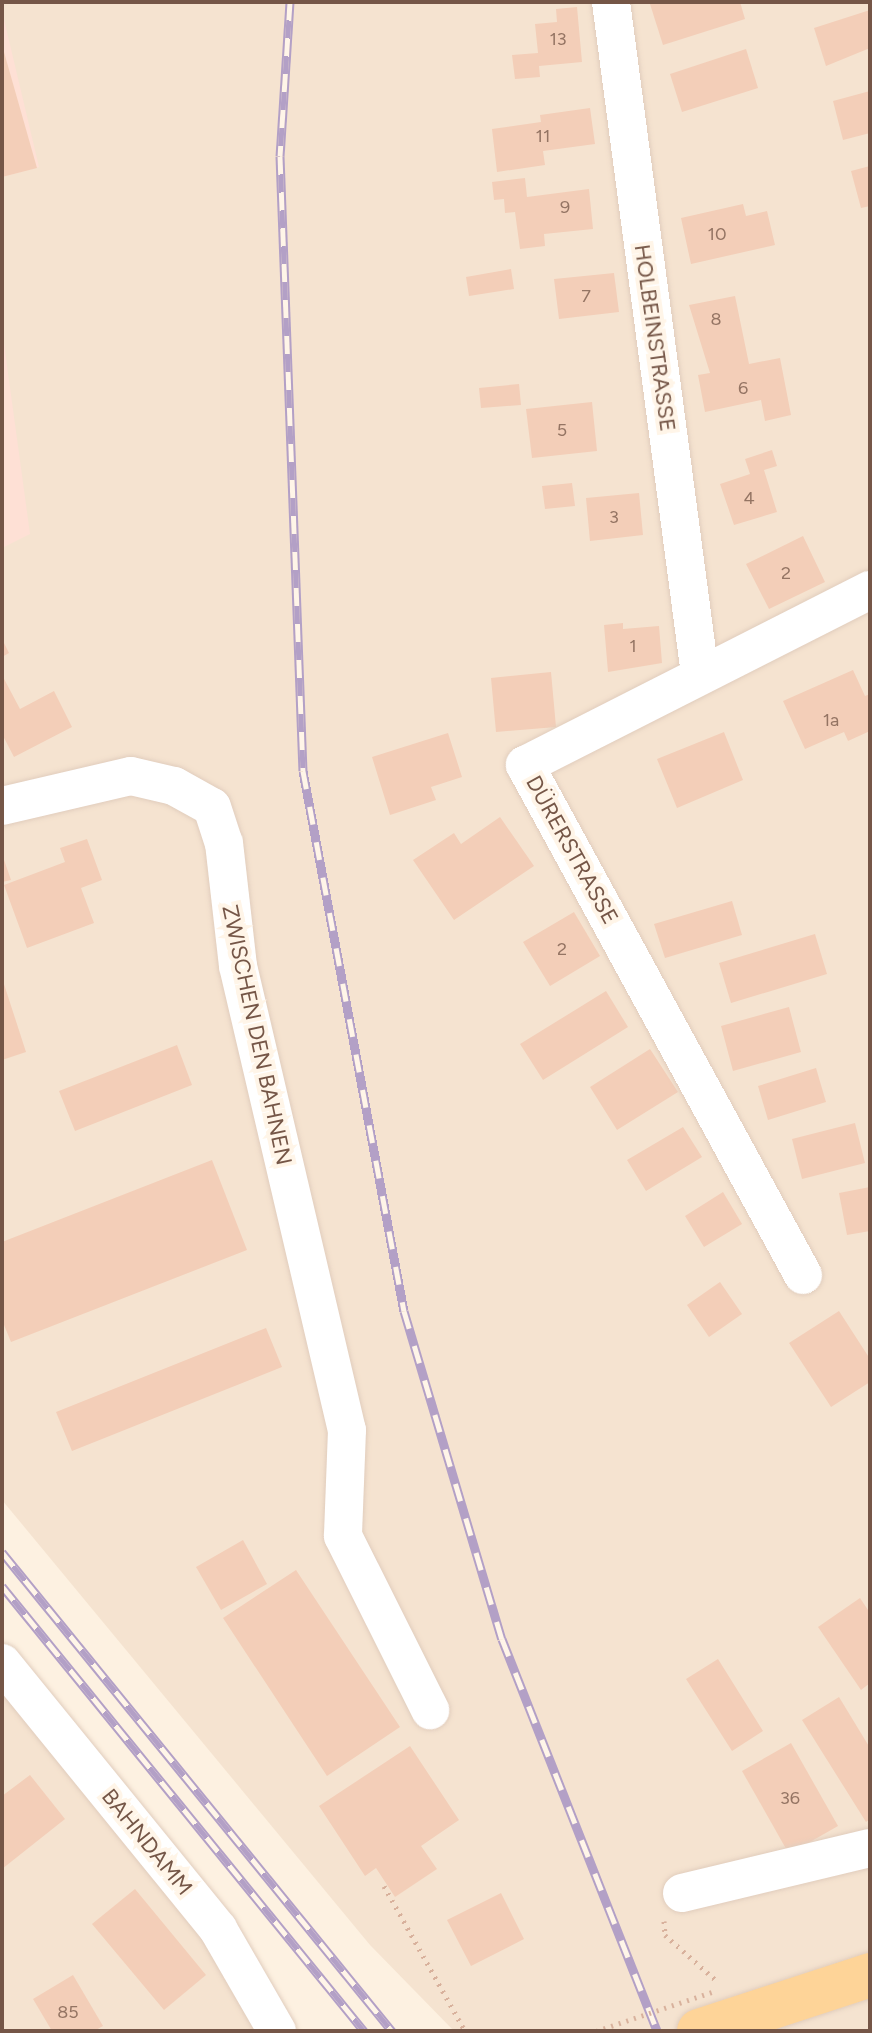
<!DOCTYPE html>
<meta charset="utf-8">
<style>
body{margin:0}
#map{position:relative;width:872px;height:2033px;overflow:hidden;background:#fdf1e1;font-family:Figtree,sans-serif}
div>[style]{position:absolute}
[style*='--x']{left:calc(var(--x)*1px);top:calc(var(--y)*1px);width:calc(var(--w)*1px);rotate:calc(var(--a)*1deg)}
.residential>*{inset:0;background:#f5e3d0}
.commercial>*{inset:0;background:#fee0d5}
.building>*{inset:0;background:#f3ceb8}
.path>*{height:5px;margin-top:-2.5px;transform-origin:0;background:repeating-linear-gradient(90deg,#d8b19c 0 2px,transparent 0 8px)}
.roads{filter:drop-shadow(0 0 2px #e1cdbd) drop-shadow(0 0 2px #e1cdbd)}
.minor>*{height:38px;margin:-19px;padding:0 19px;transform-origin:19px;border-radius:19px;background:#fff}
.major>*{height:44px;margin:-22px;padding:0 22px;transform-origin:22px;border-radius:22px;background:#fed498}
.rail>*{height:9px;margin-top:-4.5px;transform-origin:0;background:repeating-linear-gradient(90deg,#fff5e8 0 18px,#b3a0c6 0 36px);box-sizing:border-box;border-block:2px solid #b3a0c6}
.path-bridge>*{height:5px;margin-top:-2.5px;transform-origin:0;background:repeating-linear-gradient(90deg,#d8b19c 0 2px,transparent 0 8px)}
span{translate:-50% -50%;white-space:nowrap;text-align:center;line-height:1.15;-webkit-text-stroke:8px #fff5e8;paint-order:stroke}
.number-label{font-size:18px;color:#947463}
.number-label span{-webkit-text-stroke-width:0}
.street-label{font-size:22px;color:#755647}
.frame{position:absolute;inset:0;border:4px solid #755647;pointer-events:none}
</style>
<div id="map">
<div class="residential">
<div style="clip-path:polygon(2px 2px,870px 2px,870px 2031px,454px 2031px,370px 1945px,2px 1500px)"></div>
<div style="clip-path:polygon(2px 1677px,240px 1978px,257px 2031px,2px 2031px)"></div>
</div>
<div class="commercial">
<div style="clip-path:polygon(2px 11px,39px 167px,2px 177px)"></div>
<div style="clip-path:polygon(2px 329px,30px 534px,2px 548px)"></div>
</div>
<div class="building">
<div style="clip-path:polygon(656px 2px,740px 2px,745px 19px,663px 45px,650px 4px)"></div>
<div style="clip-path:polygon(577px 7px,582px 62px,539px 66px,540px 77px,515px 79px,512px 55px,538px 53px,535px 24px,557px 22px,556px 9px)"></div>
<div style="clip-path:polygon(870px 10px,870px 48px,826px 66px,814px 28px)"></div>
<div style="clip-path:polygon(2px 45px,37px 168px,2px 177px)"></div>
<div style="clip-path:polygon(746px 49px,758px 88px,682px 112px,670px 74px)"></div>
<div style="clip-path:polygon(870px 91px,870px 133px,843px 140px,833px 101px)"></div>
<div style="clip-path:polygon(590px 108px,595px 144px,543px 151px,545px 165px,497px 172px,492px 129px,541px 122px,540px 115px)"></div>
<div style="clip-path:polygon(870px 166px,870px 206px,861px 208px,851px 171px)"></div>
<div style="clip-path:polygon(525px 178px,527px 197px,589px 189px,593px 229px,544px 234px,545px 246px,520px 249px,515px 212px,505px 213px,504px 199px,494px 200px,492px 182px)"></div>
<div style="clip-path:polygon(743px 204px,746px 216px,767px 211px,775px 245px,691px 264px,681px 218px)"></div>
<div style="clip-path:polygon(511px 269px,514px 289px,469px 296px,466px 277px)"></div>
<div style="clip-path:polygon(614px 273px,619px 312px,559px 319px,554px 279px)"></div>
<div style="clip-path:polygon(735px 296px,749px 364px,780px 358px,791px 415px,765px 421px,761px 400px,705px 412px,698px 375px,710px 373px,689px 305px)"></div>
<div style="clip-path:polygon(519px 384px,521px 405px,481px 408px,479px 388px)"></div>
<div style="clip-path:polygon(592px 402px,597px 451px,532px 458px,526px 409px)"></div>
<div style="clip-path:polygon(772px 450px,777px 466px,764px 470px,777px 512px,734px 525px,720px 484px,750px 474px,745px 459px)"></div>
<div style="clip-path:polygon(572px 483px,575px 506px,545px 509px,542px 486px)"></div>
<div style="clip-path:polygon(639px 493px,643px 535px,590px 541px,586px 498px)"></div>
<div style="clip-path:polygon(803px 536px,825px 582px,769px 609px,746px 564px)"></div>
<div style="clip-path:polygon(623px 623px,623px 629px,659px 626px,662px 663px,608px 672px,604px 625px)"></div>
<div style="clip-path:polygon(2px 639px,9px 653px,2px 657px)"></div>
<div style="clip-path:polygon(853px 670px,865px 696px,870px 694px,870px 731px,848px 741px,844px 732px,805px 749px,783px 701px)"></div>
<div style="clip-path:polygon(551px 672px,556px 727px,496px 732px,491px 678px)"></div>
<div style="clip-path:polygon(2px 675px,20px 709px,54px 691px,72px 727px,14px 757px,2px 734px)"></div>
<div style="clip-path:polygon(724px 732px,743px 780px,677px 808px,657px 759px)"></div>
<div style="clip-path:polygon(448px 733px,462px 777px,431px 787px,436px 800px,390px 815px,372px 757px)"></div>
<div style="clip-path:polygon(500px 817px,534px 866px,454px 920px,413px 860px,454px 833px,461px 844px)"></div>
<div style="clip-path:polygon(87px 839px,102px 880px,81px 888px,94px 923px,27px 948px,4px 885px,65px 862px,60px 848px)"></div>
<div style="clip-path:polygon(2px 854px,11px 880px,2px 882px)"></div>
<div style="clip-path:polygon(732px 901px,742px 935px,665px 958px,654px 924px)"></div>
<div style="clip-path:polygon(574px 912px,600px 956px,550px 986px,523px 942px)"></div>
<div style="clip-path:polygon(815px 934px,827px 974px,731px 1003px,719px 963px)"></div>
<div style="clip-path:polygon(2px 978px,26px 1052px,2px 1060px)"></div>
<div style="clip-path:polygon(606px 991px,628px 1027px,543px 1080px,520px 1044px)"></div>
<div style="clip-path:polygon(789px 1007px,801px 1052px,733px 1071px,721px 1026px)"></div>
<div style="clip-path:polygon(177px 1045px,192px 1085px,75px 1131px,59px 1091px)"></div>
<div style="clip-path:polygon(650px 1049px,678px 1092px,617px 1130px,590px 1087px)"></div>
<div style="clip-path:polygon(816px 1068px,826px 1102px,768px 1120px,758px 1086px)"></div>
<div style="clip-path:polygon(855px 1123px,865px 1163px,802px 1179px,792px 1139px)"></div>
<div style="clip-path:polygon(683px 1127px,702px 1157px,646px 1191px,627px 1160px)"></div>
<div style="clip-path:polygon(212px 1160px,247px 1250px,11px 1342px,2px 1320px,2px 1242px)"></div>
<div style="clip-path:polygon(870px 1187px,870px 1231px,847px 1235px,839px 1193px)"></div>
<div style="clip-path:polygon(723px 1192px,742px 1224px,704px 1247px,685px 1216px)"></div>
<div style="clip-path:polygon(720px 1282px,742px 1314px,709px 1337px,687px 1305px)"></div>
<div style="clip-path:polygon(839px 1311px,870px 1359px,870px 1382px,831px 1407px,789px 1343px)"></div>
<div style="clip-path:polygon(266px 1328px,282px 1367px,72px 1451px,56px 1412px)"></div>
<div style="clip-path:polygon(243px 1540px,267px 1584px,221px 1610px,196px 1567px)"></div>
<div style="clip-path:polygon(296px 1570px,400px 1727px,327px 1776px,223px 1618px)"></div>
<div style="clip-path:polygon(860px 1598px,870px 1613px,870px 1683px,861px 1690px,818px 1627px)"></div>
<div style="clip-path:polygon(718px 1659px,763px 1731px,732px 1751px,686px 1679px)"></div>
<div style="clip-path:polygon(839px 1697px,870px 1748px,870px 1819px,866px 1822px,802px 1720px)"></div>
<div style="clip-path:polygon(791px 1743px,838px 1826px,789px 1854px,742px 1771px)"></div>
<div style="clip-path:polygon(410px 1746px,459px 1820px,421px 1846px,437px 1869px,395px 1897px,376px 1868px,365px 1876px,319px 1806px)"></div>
<div style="clip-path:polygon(30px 1775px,65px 1819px,2px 1869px,2px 1796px)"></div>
<div style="clip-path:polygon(135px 1889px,206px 1975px,164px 2010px,92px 1924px)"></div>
<div style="clip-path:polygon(501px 1893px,524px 1939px,471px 1966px,447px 1920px)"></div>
<div style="clip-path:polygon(73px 1975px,103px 2026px,94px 2031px,52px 2031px,33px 1999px)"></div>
</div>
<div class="path">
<div style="--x:384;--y:1886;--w:166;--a:60.8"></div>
<div style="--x:664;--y:1921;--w:14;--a:86"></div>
<div style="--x:665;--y:1935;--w:71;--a:41.6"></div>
</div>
<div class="roads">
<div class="minor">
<div style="--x:611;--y:2;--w:678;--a:82.46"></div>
<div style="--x:2;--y:806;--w:132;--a:-13.1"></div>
<div style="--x:131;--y:776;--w:44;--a:13.1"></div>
<div style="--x:174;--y:786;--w:43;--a:28.9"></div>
<div style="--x:212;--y:807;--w:38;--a:72"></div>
<div style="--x:224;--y:843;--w:124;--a:83.5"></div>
<div style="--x:238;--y:966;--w:477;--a:76.8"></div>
<div style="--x:347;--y:1430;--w:106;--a:92.2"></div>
<div style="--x:343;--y:1536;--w:195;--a:63.4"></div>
<div style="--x:803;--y:1275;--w:581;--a:-118.59"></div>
<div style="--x:525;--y:765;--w:387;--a:-26.9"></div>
<div style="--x:2;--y:1663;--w:343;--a:50.9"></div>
<div style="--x:218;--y:1929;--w:118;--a:60"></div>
<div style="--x:682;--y:1893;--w:193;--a:-13.5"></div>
</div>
<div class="major">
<div style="--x:699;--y:2031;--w:180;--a:-18.1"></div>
</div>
</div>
<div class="rail">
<div style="--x:290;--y:2;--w:154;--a:93.7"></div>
<div style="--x:280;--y:156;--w:615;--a:87.86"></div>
<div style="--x:303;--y:771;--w:549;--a:79.41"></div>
<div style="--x:404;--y:1311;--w:342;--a:73.4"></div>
<div style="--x:502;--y:1639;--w:422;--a:68.4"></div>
<div style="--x:2;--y:1552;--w:618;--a:50.85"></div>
<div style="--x:2;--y:1586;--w:574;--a:50.87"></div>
</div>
<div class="path-bridge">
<div style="--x:596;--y:2031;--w:122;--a:-18.6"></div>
</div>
<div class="number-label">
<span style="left:558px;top:39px">13</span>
<span style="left:543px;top:136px">11</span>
<span style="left:565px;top:207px">9</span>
<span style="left:717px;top:234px">10</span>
<span style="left:586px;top:296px">7</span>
<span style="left:716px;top:319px">8</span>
<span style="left:743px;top:388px">6</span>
<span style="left:562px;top:430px">5</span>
<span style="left:749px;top:498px">4</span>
<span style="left:614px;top:517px">3</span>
<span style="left:786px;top:573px">2</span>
<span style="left:633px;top:646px">1</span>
<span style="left:831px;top:720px">1a</span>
<span style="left:562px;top:949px">2</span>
<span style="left:790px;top:1798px">36</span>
<span style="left:68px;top:2012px">85</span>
</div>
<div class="street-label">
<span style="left:655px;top:338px;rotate:82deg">HOLBEINSTRASSE</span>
<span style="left:572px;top:850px;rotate:61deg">DÜRERSTRASSE</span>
<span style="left:257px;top:1035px;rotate:78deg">ZWISCHEN DEN BAHNEN</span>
<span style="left:147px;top:1842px;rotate:51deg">BAHNDAMM</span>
</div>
<div class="frame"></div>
</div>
